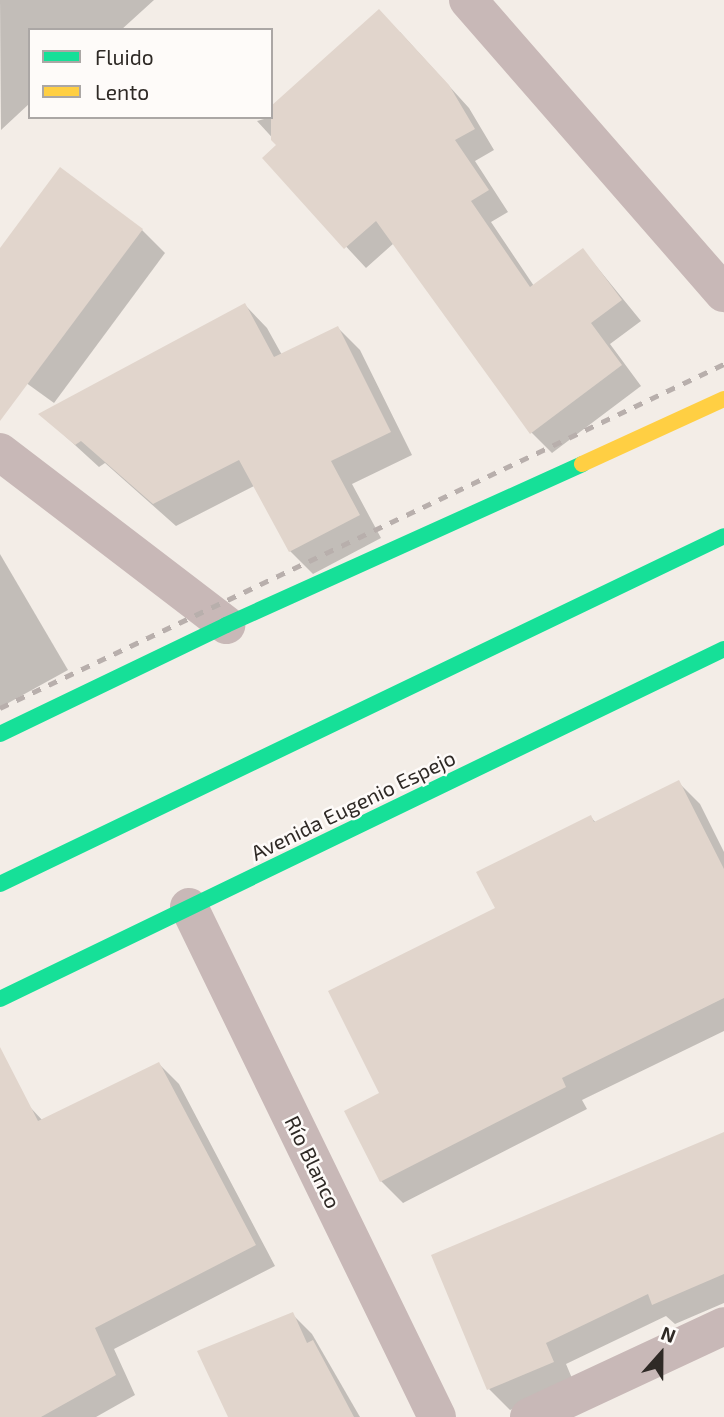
<!DOCTYPE html>
<meta charset="utf-8">
<style>
body{margin:0}
#map{position:relative;width:724px;height:1417px;overflow:hidden;background:#f3ede7;font-family:"Exo 2",sans-serif}
div>[style]{position:absolute}
[style*='--x']{left:calc(var(--x)*1px);top:calc(var(--y)*1px);width:calc(var(--w)*1px);rotate:calc(var(--a)*1deg)}
.shadow>*{inset:0;background:#0003}
.building>*{inset:0;background:#e1d5cc}
.street>*{height:38px;margin:-19px;padding:0 19px;transform-origin:19px;border-radius:19px;background:#c8b8b7}
.fast>*{height:16px;margin:-8px;padding:0 8px;transform-origin:8px;border-radius:8px;background:#16e098}
.slow>*{height:16px;margin:-8px;padding:0 8px;transform-origin:8px;border-radius:8px;background:#ffcf43}
.rail>*{height:5px;margin-top:-2.5px;transform-origin:0;background:repeating-linear-gradient(90deg,#b8afac 0 9px,transparent 0 18px)}
span{translate:-50% -50%;white-space:nowrap;text-align:center;line-height:1.15;-webkit-text-stroke:5px #fefbf9;paint-order:stroke}
.street-label{font-size:21px;color:#2f2a26}
.legend{position:absolute;left:28px;top:28px;width:245px;height:91px;box-sizing:border-box;background:#fefbf9;border:2px solid #aba7a5;margin:0;padding:9px 12px;list-style:none;font-size:21px;color:#2f2a26}
.legend li{display:flex;align-items:center;gap:14px;height:35px}
.legend b{width:35px;border:2px solid #aba7a5}
.north{position:absolute;left:626px;top:1319px;width:70px;height:70px;-webkit-text-stroke:5px #fefbf9;paint-order:stroke;rotate:21deg;font-size:19px;font-weight:700;line-height:28px;text-align:center;color:#2f2a26}
.north::after{content:'';display:block;margin:auto;width:24px;height:32px;background:#2f2a26;clip-path:polygon(50% 0,100% 100%,50% 72%,0 100%)}
</style>
<div id="map">
<div class="shadow">
<div style="clip-path:polygon(0 0,154px 0,121px 30px,30px 30px,30px 103px,1px 130px)"></div>
<div style="clip-path:polygon(400px 32px,469px 108px,494px 150px,475px 161px,508px 212px,491px 222px,534px 286px,583px 250px,641px 321px,610px 344px,641px 386px,552px 453px,531px 432px,394px 243px,366px 268px,264px 158px,279px 145px,257px 121px,271px 117px)"></div>
<div style="clip-path:polygon(142px 230px,165px 253px,54px 403px,0 364px,0 251px)"></div>
<div style="clip-path:polygon(245px 305px,267px 328px,282px 355px,338px 328px,360px 350px,412px 455px,352px 484px,381px 538px,313px 574px,290px 551px,254px 486px,176px 526px,105px 463px,99px 467px,41px 414px)"></div>
<div style="clip-path:polygon(0 554px,68px 670px,1px 707px,0 706px)"></div>
<div style="clip-path:polygon(678px 782px,700px 804px,724px 852px,724px 1031px,582px 1100px,587px 1109px,403px 1203px,381px 1181px,382px 1094px,497px 909px,591px 817px,596px 823px)"></div>
<div style="clip-path:polygon(159px 1064px,179px 1084px,275px 1266px,114px 1349px,135px 1395px,96px 1417px,0 1417px,0 1120px,29px 1106px,43px 1121px)"></div>
<div style="clip-path:polygon(724px 1133px,724px 1303px,675px 1324px,666px 1316px,566px 1364px,574px 1383px,510px 1410px,489px 1389px)"></div>
<div style="clip-path:polygon(292px 1314px,312px 1334px,360px 1417px,229px 1417px)"></div>
</div>
<div class="building">
<div style="clip-path:polygon(379px 9px,449px 85px,475px 129px,455px 140px,489px 190px,471px 201px,530px 287px,583px 248px,622px 300px,591px 323px,622px 365px,530px 434px,376px 221px,344px 249px,262px 158px,276px 145px,271px 140px,271px 106px)"></div>
<div style="clip-path:polygon(60px 167px,143px 229px,0 421px,0 248px)"></div>
<div style="clip-path:polygon(245px 303px,274px 357px,338px 326px,391px 432px,331px 461px,360px 515px,289px 552px,239px 460px,153px 504px,81px 441px,75px 445px,38px 414px)"></div>
<div style="clip-path:polygon(679px 780px,724px 869px,724px 998px,562px 1078px,566px 1087px,380px 1182px,344px 1111px,379px 1093px,328px 991px,495px 908px,476px 872px,591px 815px,594px 822px)"></div>
<div style="clip-path:polygon(0 1047px,38px 1121px,159px 1062px,256px 1245px,95px 1328px,116px 1375px,41px 1417px,0 1417px)"></div>
<div style="clip-path:polygon(724px 1132px,724px 1274px,652px 1305px,648px 1294px,546px 1343px,554px 1362px,487px 1390px,431px 1255px)"></div>
<div style="clip-path:polygon(293px 1312px,307px 1343px,313px 1340px,354px 1417px,228px 1417px,197px 1351px)"></div>
</div>
<div class="street">
<div style="--x:468;--y:0;--w:389;--a:48.9"></div>
<div style="--x:0;--y:452;--w:285;--a:37.4"></div>
<div style="--x:189;--y:907;--w:567;--a:64.07"></div>
<div style="--x:529;--y:1417;--w:215;--a:-25"></div>
</div>
<div class="fast">
<div style="--x:0;--y:734;--w:251;--a:-25.7"></div>
<div style="--x:226;--y:625;--w:391;--a:-24.3"></div>
<div style="--x:0;--y:884;--w:803;--a:-25.67"></div>
<div style="--x:0;--y:999;--w:804;--a:-25.8"></div>
</div>
<div class="slow">
<div style="--x:582;--y:464;--w:156;--a:-24.6"></div>
</div>
<div class="rail">
<div style="--x:0;--y:708;--w:802;--a:-25.41"></div>
</div>
<div class="street-label">
<span style="left:353px;top:805px;rotate:-26deg">Avenida Eugenio Espejo</span>
<span style="left:313px;top:1162px;rotate:64deg">Río Blanco</span>
</div>
<ul class="legend">
<li><b style="height:9px;background:#16e098"></b>Fluido</li>
<li><b style="height:9px;background:#ffcf43"></b>Lento</li>
</ul>
<div class="north">N</div>
</div>
